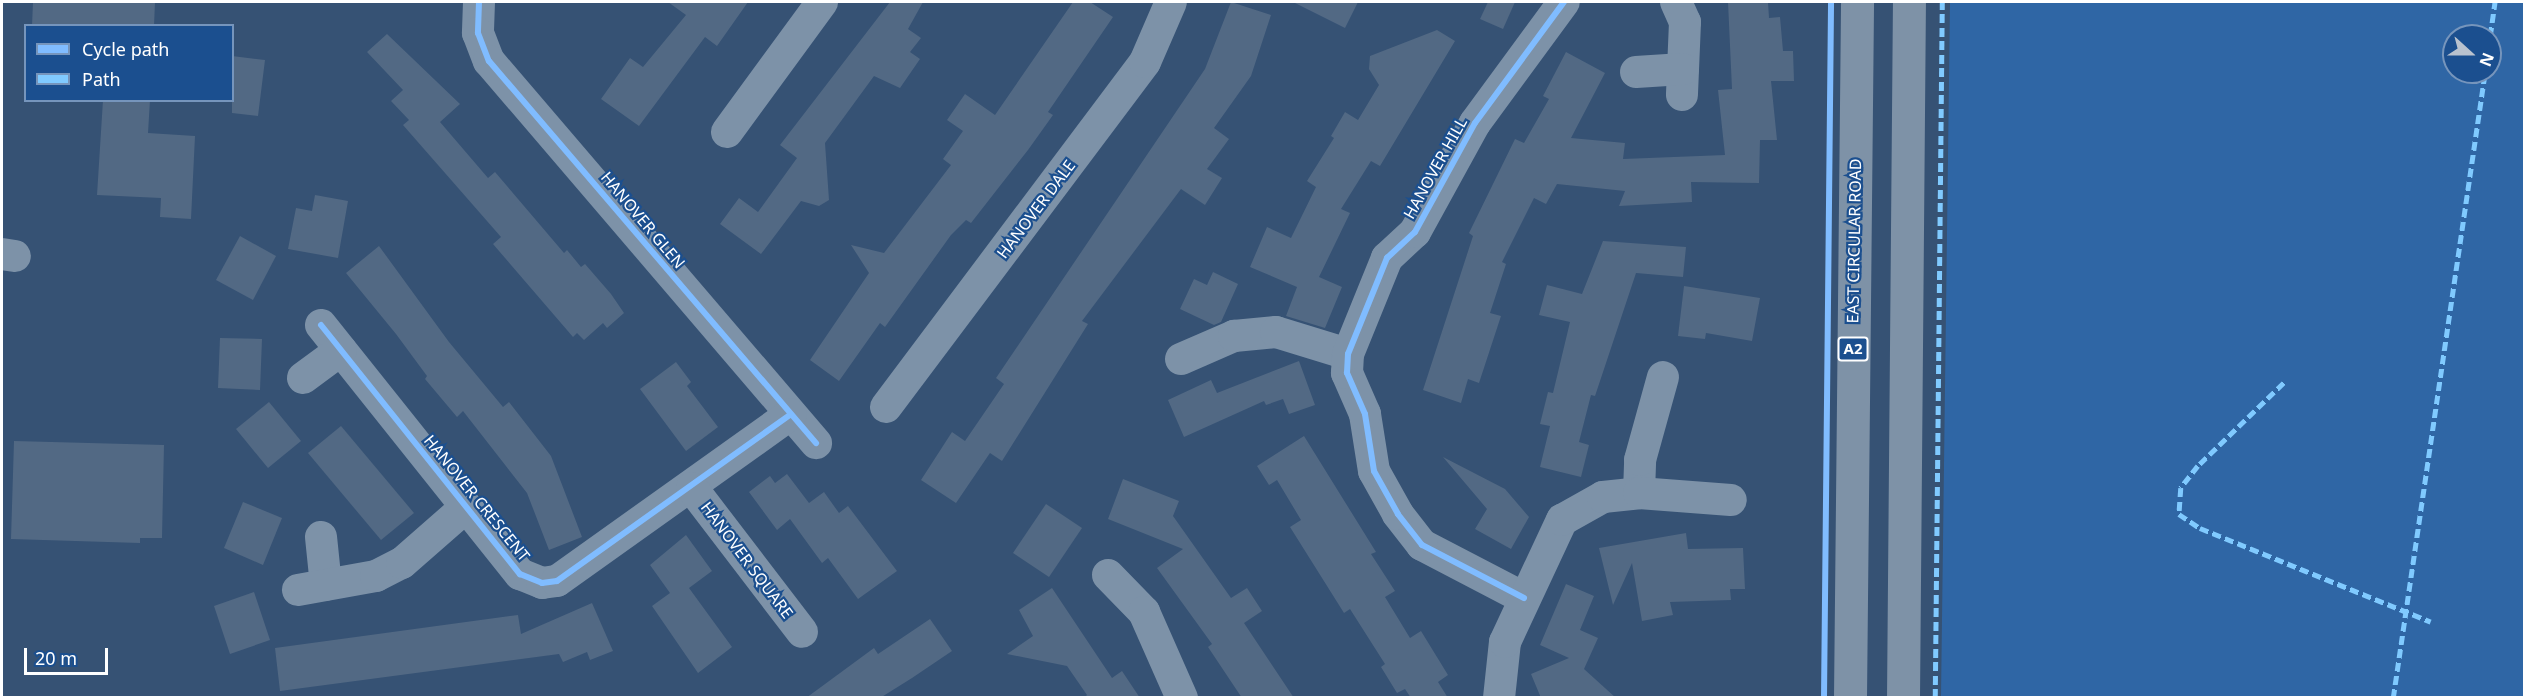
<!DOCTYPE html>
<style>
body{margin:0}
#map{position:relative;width:2526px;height:699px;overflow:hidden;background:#365274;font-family:"Noto Sans",sans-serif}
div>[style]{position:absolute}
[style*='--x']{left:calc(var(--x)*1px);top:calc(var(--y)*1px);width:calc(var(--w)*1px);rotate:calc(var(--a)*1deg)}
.green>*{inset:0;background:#2f66a5}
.building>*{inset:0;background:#526984}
.minor>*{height:32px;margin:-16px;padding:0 16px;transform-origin:16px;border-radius:16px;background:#7d92a8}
.highway>*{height:33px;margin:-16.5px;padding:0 16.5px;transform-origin:16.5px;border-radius:16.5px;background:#7e92a7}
.quiet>*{height:4.5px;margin-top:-2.25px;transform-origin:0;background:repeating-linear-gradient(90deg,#80caff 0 9px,transparent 0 13.5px)}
.cycleway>*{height:6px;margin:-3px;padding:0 3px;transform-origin:3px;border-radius:3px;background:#80bcff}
span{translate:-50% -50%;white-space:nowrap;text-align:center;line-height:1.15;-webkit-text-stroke:4.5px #1b4f8f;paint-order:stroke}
.shield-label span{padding:2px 4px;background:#1b4f8f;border:2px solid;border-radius:4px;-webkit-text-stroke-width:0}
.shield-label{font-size:15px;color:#fff;font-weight:700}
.street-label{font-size:16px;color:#fff}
.frame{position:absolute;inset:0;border:3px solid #fff;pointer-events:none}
.legend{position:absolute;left:24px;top:24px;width:210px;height:78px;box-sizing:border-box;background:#1b4f8f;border:2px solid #7695bc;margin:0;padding:8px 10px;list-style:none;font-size:18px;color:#fff}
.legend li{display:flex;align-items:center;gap:12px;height:30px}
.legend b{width:30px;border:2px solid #7695bc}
.north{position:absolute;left:2442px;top:24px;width:60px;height:60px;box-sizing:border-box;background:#1b4f8f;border:2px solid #7695bc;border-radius:50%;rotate:111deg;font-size:16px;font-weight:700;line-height:24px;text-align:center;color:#fff}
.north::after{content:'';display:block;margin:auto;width:21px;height:27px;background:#b9c2ce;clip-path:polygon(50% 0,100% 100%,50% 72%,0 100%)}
.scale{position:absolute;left:24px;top:648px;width:84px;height:27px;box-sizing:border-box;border:3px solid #fff;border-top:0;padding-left:8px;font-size:18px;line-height:21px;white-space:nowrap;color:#fff;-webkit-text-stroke:4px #1b4f8f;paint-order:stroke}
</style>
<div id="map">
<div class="green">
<div style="clip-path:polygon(evenodd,1950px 2px,2524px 2px,2524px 697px,1941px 697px,1950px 2px,2454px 36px,2490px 36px,2490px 72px,2454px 72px,2454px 36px)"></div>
</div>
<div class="building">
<div style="clip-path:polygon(33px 2px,155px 2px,154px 26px,32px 26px)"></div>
<div style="clip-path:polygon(668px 2px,748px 2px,717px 46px,705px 37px,639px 126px,601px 99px,630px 58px,643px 67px,686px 15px)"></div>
<div style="clip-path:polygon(890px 2px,923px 2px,908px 29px,921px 38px,910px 52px,920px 59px,900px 88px,874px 76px,825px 143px,829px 200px,819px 206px,801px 201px,761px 254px,720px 224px,739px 198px,758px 212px,797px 158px,780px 145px)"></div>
<div style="clip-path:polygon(1073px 2px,1090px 2px,1113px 17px,1048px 112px,1053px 115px,1028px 150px,971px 223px,966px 220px,951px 235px,885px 327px,880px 323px,839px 381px,810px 360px,869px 273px,851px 245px,884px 253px,951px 165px,943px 159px,963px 131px,947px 120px,965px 94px,995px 115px)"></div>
<div style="clip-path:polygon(1231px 2px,1271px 15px,1251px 76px,1214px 128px,1229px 139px,1207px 169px,1222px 178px,1205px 205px,1181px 189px,1082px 321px,1088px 324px,1002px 461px,990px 453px,956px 503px,921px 480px,952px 432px,965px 441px,1004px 384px,996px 378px,1205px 69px)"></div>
<div style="clip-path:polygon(1293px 2px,1358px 2px,1345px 28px)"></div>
<div style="clip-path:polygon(1488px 2px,1515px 2px,1503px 29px,1480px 19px)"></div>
<div style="clip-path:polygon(1728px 2px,1768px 2px,1769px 18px,1780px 17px,1783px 51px,1793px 51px,1794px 81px,1771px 81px,1777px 140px,1760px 140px,1759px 183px,1691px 182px,1692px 202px,1619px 206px,1625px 191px,1557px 184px,1546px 204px,1534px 198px,1502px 262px,1506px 264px,1490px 313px,1501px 316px,1479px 383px,1468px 379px,1461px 403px,1423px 390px,1473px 236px,1469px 233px,1515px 139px,1524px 143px,1549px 99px,1543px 96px,1566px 52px,1605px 73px,1571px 138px,1625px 143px,1623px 159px,1725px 155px,1718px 90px,1732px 89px)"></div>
<div style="clip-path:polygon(1437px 30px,1455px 41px,1380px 166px,1371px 161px,1341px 209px,1350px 213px,1319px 277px,1342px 287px,1325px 328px,1286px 316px,1297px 287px,1250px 267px,1267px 227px,1291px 238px,1316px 187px,1307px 181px,1334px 138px,1331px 136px,1345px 112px,1358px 120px,1379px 85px,1369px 69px,1370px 56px)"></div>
<div style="clip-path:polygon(387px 34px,460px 104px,440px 122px,488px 178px,495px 172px,564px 253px,567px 250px,581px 267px,585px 264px,611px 294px,624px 313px,607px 328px,603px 323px,584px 340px,577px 333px,573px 337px,493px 244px,501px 237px,403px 125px,409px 120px,391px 101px,403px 90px,367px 52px)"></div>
<div style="clip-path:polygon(232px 56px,265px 60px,258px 116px,232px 113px)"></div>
<div style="clip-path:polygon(103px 100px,150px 100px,148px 133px,195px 136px,191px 219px,160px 217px,161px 198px,97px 195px)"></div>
<div style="clip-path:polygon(315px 195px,348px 201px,338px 258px,288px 249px,296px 208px,312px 211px)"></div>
<div style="clip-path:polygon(240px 236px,276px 256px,253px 300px,216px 280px)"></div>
<div style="clip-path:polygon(1603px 241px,1686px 247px,1683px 277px,1636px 273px,1595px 396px,1591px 395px,1579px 442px,1589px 445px,1581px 477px,1540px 467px,1550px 426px,1540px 424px,1548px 392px,1553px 393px,1570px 322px,1539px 315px,1547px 285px,1582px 294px)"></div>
<div style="clip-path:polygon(379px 246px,449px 342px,503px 407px,509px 402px,551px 456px,582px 537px,549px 550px,527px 493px,463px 411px,457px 417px,425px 379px,427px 376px,396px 334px,346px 273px)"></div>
<div style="clip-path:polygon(1213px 272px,1238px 284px,1221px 322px,1214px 325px,1180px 309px,1194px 279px,1207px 285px)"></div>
<div style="clip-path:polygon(1684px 286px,1760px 298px,1752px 341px,1706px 333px,1705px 339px,1678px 336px)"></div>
<div style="clip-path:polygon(220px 338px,262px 339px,260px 390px,218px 388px)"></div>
<div style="clip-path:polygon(1299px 361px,1315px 405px,1289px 414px,1283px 399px,1266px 405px,1264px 401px,1184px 437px,1168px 400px,1211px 380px,1217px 393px)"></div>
<div style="clip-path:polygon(676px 362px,691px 382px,687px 386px,718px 427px,686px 451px,640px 389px)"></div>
<div style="clip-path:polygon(269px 402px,301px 441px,268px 468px,236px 429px)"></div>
<div style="clip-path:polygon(341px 426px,414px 513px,381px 540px,308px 453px)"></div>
<div style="clip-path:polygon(1304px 436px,1376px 552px,1371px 554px,1395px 591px,1385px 597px,1410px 638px,1421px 631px,1448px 675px,1438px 682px,1448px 698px,1411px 698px,1405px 689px,1397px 693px,1381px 667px,1385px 664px,1350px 609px,1344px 613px,1290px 527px,1301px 520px,1277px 480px,1269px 485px,1257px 466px)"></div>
<div style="clip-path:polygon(14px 441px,164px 445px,162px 538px,140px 538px,140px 543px,11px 539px)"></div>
<div style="clip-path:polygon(1443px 457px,1505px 489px,1529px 517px,1511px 549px,1475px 529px,1487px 509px)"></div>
<div style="clip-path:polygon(787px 474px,809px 503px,824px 492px,839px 513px,848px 506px,897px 571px,858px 599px,828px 558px,822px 563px,790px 519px,777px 530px,749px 492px,770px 476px,775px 483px)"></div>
<div style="clip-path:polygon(1123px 479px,1179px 501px,1173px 516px,1231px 598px,1247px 588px,1262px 611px,1244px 623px,1294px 698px,1242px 698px,1208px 647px,1212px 644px,1157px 568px,1183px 549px,1108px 519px)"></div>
<div style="clip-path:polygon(243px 502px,282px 518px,263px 565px,224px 548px)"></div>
<div style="clip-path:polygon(1046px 504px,1082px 528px,1049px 577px,1013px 553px)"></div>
<div style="clip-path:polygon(1686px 533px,1688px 549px,1743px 548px,1745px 589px,1730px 589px,1731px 600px,1670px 602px,1673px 615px,1642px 621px,1632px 563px,1613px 605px,1599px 548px)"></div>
<div style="clip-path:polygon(686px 535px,712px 571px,689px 588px,732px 647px,698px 673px,652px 606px,670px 593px,650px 565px)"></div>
<div style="clip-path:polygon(1566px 584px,1594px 596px,1580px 630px,1598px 638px,1584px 669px,1616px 698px,1541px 698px,1531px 674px,1569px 658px,1540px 645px)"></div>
<div style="clip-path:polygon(1052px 588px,1112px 678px,1122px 671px,1140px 698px,1084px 698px,1087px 695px,1067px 666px,1007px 654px,1033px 636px,1019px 610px)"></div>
<div style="clip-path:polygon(254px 592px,270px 640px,230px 654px,214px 606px)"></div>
<div style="clip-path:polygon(592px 603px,613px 651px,590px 660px,587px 652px,563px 662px,559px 654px,280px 691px,275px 648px,518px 615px,521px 634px)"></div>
<div style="clip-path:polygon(930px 619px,952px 651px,912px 678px,880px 698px,806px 698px,874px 648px,878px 654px)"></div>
</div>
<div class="minor">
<div style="--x:479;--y:2;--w:31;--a:92"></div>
<div style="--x:478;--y:33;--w:30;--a:69"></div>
<div style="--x:489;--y:61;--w:503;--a:49.44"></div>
<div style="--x:1676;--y:2;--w:22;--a:66"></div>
<div style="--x:1685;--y:22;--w:73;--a:92.4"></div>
<div style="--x:1636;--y:72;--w:47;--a:-3.7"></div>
<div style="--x:727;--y:132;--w:161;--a:-53.8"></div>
<div style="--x:2;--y:254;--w:13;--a:9"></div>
<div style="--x:321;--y:325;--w:319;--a:51.4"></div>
<div style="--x:520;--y:574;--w:24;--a:22"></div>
<div style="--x:542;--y:583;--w:15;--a:-8"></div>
<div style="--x:557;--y:581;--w:287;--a:-35.5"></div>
<div style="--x:1181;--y:359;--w:58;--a:-23.5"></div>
<div style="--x:1234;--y:336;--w:42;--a:-5.4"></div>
<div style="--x:1276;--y:332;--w:75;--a:17"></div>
<div style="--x:303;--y:378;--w:47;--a:-36.4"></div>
<div style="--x:886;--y:407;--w:431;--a:-53.1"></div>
<div style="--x:1145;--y:62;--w:65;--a:-66.6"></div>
<div style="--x:692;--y:488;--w:181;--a:52.6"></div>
<div style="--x:1639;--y:493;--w:33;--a:-88"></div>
<div style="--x:1640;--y:460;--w:86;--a:-74.5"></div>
<div style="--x:321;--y:537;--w:48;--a:84.1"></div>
<div style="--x:1108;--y:575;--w:52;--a:45.8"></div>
<div style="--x:1144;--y:612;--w:94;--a:66.2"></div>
<div style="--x:298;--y:590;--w:79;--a:-10.2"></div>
<div style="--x:376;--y:576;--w:29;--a:-27"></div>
<div style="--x:402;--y:563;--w:85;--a:-41.2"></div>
<div style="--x:1524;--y:598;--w:115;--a:-152.5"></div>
<div style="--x:1422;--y:545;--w:39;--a:-128"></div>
<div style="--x:1398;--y:514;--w:49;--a:-119.2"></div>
<div style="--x:1374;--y:471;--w:58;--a:-99"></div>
<div style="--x:1365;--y:414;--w:45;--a:-113.7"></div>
<div style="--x:1347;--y:373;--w:19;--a:-87"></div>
<div style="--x:1348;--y:354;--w:104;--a:-67.9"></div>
<div style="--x:1387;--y:258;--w:38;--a:-43"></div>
<div style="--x:1415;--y:232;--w:124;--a:-61.2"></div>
<div style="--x:1475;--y:123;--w:150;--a:-53.7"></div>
<div style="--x:1499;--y:698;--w:56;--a:-83.9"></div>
<div style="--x:1505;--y:642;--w:135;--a:-65"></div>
<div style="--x:1562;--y:520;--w:47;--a:-29.3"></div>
<div style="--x:1603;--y:497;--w:36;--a:-6"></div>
<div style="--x:1639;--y:493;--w:92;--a:4.4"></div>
</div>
<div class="highway">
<div style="--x:1850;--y:698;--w:696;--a:-89.42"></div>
<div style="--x:1903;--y:698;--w:696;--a:-89.51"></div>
</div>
<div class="quiet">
<div style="--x:2490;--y:36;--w:34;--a:-82"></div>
<div style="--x:2284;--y:383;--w:120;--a:136"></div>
<div style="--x:2198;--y:466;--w:28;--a:128"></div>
<div style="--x:2181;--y:488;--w:26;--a:94"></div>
<div style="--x:2179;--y:514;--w:25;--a:34"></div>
<div style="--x:2200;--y:528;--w:249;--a:22.1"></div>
<div style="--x:1935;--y:698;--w:696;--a:-89.42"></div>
<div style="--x:2393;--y:698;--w:633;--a:-81.64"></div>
</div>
<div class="cycleway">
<div style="--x:479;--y:2;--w:31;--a:92"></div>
<div style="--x:478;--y:33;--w:30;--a:69"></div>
<div style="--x:489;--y:61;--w:503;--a:49.44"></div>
<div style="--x:321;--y:325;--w:319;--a:51.4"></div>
<div style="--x:520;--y:574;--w:24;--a:22"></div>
<div style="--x:542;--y:583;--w:15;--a:-8"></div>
<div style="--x:557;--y:581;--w:287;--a:-35.5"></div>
<div style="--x:1524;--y:598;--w:115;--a:-152.5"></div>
<div style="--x:1422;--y:545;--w:39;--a:-128"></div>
<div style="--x:1398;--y:514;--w:49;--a:-119.2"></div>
<div style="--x:1374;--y:471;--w:58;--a:-99"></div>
<div style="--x:1365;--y:414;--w:45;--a:-113.7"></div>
<div style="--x:1347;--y:373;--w:19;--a:-87"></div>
<div style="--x:1348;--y:354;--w:104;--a:-67.9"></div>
<div style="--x:1387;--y:258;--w:38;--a:-43"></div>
<div style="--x:1415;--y:232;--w:124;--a:-61.2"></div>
<div style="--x:1475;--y:123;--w:150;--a:-53.7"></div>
<div style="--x:1824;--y:698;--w:696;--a:-89.42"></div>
</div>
<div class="shield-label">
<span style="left:1853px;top:349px">A2</span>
</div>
<div class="street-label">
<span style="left:1435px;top:168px;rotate:-61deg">HANOVER HILL</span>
<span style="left:1036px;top:209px;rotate:-53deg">HANOVER DALE</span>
<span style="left:643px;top:220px;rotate:50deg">HANOVER GLEN</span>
<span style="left:1854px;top:241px;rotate:-89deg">EAST CIRCULAR ROAD</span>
<span style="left:477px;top:498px;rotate:51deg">HANOVER CRESCENT</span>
<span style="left:747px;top:560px;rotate:53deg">HANOVER SQUARE</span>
</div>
<div class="frame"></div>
<ul class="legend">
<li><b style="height:8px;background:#80bcff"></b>Cycle path</li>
<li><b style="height:8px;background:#80caff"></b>Path</li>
</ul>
<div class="north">N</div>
<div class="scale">20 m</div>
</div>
